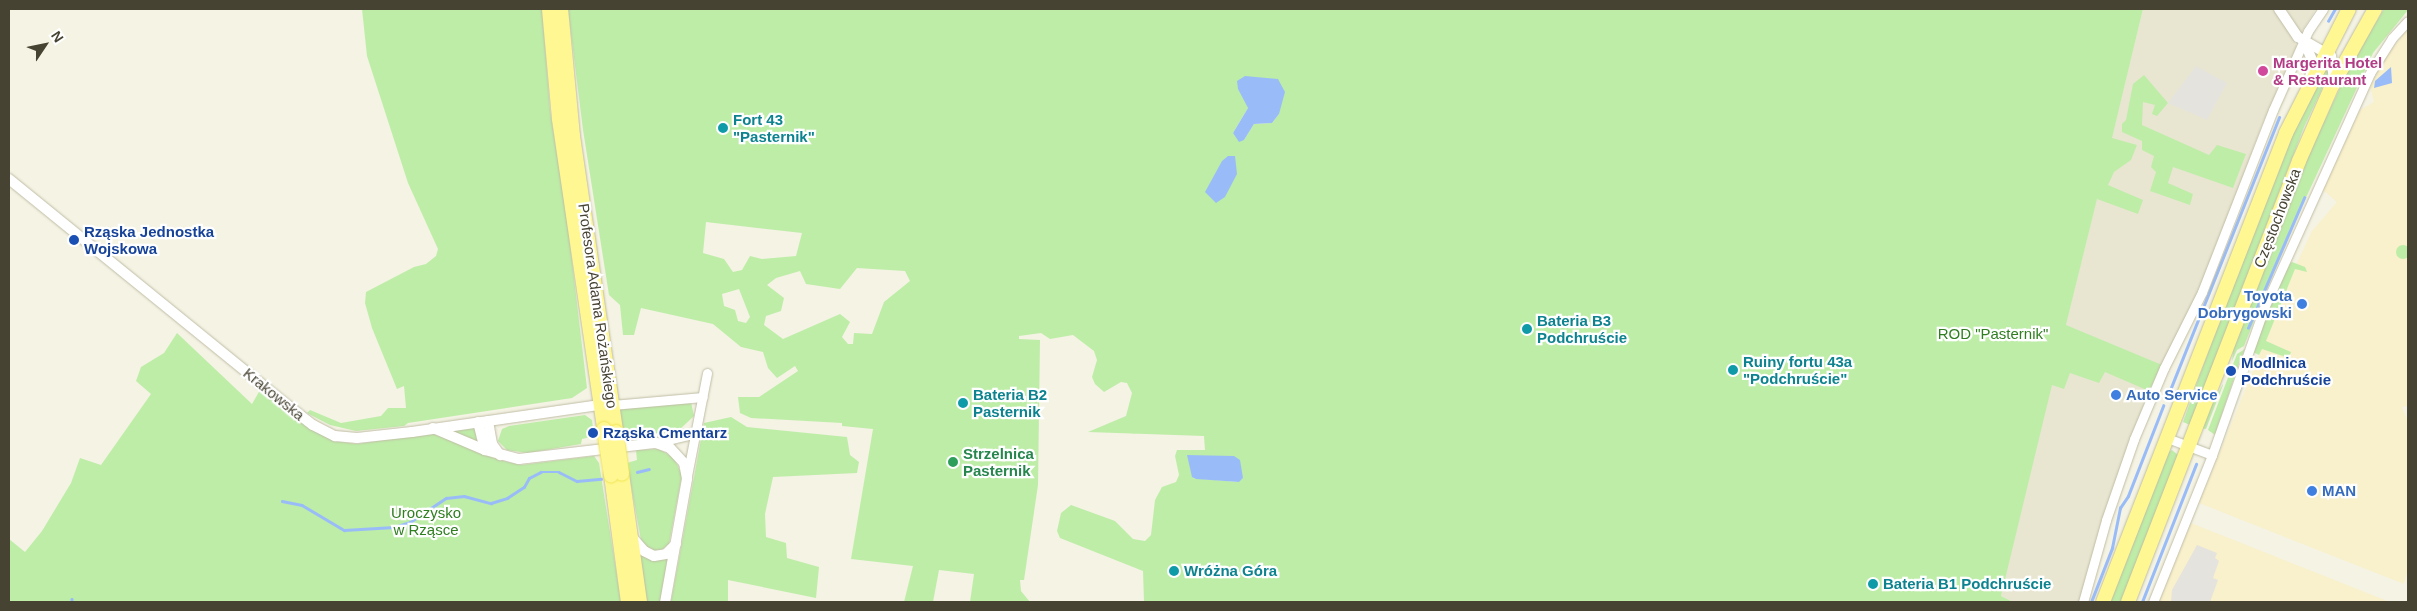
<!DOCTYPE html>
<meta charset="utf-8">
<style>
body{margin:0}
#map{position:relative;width:2417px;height:611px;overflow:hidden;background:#f4f3e4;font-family:Helvetica,sans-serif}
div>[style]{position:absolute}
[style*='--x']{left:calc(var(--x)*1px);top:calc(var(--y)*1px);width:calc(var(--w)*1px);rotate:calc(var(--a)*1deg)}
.residential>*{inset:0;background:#e8e6d1}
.commercial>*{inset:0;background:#f9f0cc}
.green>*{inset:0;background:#beeda8}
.round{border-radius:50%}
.parking>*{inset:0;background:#e4e3dd}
.water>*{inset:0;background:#99bcf8}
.stream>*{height:2.5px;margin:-1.25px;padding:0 1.25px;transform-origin:1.25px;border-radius:1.25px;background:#99bcf8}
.roads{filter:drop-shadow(0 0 1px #c0bda5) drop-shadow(0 0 1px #c0bda5)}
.minor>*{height:9px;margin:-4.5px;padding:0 4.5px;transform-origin:4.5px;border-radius:4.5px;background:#fff}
.tertiary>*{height:10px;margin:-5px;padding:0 5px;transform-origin:5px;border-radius:5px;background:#fff}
.primary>*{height:14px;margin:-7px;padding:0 7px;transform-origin:7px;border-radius:7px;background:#fff892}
.bridges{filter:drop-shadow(0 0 1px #f0e455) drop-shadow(0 0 1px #f0e455)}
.primary-bridge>*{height:14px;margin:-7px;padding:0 7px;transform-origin:7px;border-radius:7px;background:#fff892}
.dots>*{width:14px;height:14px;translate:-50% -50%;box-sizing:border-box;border:2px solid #fff;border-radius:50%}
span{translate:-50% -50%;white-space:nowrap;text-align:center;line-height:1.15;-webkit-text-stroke:4.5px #fff;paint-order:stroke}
.hotel-label{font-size:15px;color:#b23c85;font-weight:700}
.left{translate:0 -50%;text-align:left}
.culture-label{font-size:15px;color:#0d838f;font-weight:700}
.street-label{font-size:15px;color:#474333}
.transit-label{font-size:15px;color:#164399;font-weight:700}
.shop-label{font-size:15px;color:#366cbe;font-weight:700}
.right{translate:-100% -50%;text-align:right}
.park-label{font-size:15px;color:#2f7e20}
.leisure-label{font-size:15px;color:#27864d;font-weight:700}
.frame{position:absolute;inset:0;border:10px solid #474333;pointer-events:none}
.north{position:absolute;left:20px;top:20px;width:50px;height:50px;-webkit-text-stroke:4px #fff;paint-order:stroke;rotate:56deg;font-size:14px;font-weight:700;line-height:20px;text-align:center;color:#474333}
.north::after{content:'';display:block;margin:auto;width:18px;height:22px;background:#474333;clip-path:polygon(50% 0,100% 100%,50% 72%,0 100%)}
</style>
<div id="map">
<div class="residential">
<div style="clip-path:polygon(2143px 9px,2274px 9px,2297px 46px,2262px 125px,2202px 285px,2149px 391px,2128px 447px,2081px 602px,2013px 602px,2001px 596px,2014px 537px)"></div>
<div style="clip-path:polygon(2286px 9px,2316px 9px,2301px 33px)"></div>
</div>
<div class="commercial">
<div style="clip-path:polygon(2408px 29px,2408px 406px,2402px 407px,2408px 422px,2408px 568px,2404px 584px,2199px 503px,2297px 263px,2312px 231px,2337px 202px,2323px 190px,2360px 110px,2374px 102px,2370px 86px,2386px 56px)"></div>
<div style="clip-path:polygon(2191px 523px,2390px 602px,2159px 602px)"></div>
</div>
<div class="green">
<div style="clip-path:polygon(362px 9px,542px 9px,550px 110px,567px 219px,587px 388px,572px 398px,408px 423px,404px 426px,356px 431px,330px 425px,307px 413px,310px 410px,341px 423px,381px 416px,388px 408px,406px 408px,404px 386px,397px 389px,372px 328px,365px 303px,366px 292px,414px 267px,426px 264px,436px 256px,438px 249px,408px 183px,367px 56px)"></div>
<div style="clip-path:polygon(evenodd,568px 9px,2143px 9px,2112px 138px,2137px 145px,2131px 160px,2114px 172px,2108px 185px,2143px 200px,2138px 214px,2097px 199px,2066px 325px,2162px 365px,2149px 391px,2105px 372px,2099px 383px,2070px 373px,2064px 389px,2052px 385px,2001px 596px,2013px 602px,1144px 602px,1143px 571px,1060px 538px,1057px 531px,1061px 513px,1071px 505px,1115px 521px,1133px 539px,1145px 541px,1151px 535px,1155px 500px,1162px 487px,1176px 482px,1179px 475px,1175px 456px,1177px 450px,1205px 450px,1204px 436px,1088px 432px,1126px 416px,1132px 393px,1127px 383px,1121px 382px,1104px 392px,1095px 384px,1092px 377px,1097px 360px,1094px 351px,1073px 335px,1050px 339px,1041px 333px,1019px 336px,1019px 339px,1040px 340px,1038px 485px,1024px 580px,1020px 580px,1021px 591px,1030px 602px,970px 602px,974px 574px,939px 570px,933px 602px,904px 602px,913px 566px,851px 559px,873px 429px,842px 426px,842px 423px,751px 418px,740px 413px,738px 397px,759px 397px,798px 371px,795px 366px,777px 378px,768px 368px,763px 352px,741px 347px,713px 324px,641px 308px,634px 335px,623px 335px,620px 305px,609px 295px,583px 130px,568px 9px,1247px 100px,1279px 114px,1272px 123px,1254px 124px,1244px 140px,1233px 133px,1248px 108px,1247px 100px,568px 9px,706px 222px,802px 233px,796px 256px,762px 259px,750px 256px,742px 270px,733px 272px,724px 259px,703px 253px,706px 222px,568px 9px,857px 268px,905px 271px,910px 281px,884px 302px,872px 334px,854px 333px,853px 344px,848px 344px,842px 337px,850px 322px,840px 314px,783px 339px,764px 325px,766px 316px,781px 311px,784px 298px,767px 285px,776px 278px,800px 271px,806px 284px,840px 289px,857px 268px,568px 9px,739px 289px,750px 317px,746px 323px,738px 321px,735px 310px,724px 306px,722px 294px,739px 289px,568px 9px,1192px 478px,1243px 478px,1238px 482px,1192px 478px)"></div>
<div style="clip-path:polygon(2384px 9px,2408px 10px,2373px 53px,2285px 243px,2244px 346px,2237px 350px,2232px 361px,2234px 345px,2310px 151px,2353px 61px)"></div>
<div style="clip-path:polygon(2327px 62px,2329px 74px,2304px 127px,2190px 425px,2183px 422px,2228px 297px,2298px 119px)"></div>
<div style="clip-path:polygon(2144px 75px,2168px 103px,2157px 116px,2152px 114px,2155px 105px,2143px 102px,2142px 125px,2209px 155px,2217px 145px,2246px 154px,2233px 188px,2173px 167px,2168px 183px,2193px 194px,2190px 205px,2150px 191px,2156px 172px,2151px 167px,2154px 156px,2142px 150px,2142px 141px,2122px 132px,2122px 124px,2126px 120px,2133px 84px)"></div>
<div class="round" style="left:2396px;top:245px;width:14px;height:14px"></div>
<div style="clip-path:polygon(2292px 262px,2305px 267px,2307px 272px,2295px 269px,2266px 341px,2291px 352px,2289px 358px,2262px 349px,2259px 355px,2253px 352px,2268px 309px,2288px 265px)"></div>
<div style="clip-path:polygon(177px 333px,252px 404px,260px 390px,308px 428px,334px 441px,357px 444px,431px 433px,499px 460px,521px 465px,594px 456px,599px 463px,621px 602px,9px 602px,9px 539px,25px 552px,42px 531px,71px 483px,80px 458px,101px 465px,151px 394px,136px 381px,141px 367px,164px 353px)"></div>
<div style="clip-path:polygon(2245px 349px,2240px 360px,2215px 435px,2208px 430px,2237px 354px)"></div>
<div style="clip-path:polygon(2223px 385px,2206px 429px,2199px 428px,2223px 384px)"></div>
<div style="clip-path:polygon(691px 402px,694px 416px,678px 431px,623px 437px,618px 409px,623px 406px)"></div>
<div style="clip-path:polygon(585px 415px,592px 420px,594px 436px,582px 439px,581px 444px,528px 453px,507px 450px,498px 441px,502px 429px,509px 426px)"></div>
<div style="clip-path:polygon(731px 417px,747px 427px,847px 437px,850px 455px,859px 462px,857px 473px,773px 477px,765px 514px,766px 537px,786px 543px,787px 558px,819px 567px,816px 598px,728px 580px,728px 602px,671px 602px,704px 423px)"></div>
<div style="clip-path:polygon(475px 427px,477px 442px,451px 431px)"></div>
<div style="clip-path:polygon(659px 449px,674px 458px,682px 475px,669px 544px,660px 551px,648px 550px,641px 540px,627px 463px,637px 460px,636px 450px)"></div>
<div style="clip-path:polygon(2172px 450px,2178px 455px,2122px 602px,2109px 602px,2168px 452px)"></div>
<div style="clip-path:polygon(639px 555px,650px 559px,669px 558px,661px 602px,646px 602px)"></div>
</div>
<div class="parking">
<div style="clip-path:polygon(2196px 66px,2227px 83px,2207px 120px,2168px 103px)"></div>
<div style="clip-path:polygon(2197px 545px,2217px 553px,2215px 558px,2219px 561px,2213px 578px,2218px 580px,2210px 602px,2171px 602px,2172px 590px)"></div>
</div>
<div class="water">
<div style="clip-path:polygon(2391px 67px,2392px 83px,2374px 88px,2375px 81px)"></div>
<div style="clip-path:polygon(1245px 76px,1278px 79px,1285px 92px,1279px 114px,1272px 123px,1254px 124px,1244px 140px,1239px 142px,1233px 133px,1248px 108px,1238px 89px,1237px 81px)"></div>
<div style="clip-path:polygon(1228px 156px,1235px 156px,1237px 174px,1225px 197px,1216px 203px,1205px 192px,1222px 161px)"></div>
<div style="clip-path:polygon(1187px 455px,1234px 456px,1240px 460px,1243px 478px,1239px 482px,1196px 479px,1192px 477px)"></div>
</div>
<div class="stream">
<div style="--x:2328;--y:21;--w:14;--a:-60"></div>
<div style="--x:2248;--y:328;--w:142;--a:-66.7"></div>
<div style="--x:2168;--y:395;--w:299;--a:-68.2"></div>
<div style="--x:637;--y:472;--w:12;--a:-14"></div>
<div style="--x:282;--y:501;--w:20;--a:11"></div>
<div style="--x:302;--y:505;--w:49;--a:30.8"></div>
<div style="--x:344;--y:530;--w:50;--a:-3.4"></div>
<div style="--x:394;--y:527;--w:17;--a:-17"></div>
<div style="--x:410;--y:522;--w:43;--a:-33.7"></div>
<div style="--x:446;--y:498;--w:18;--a:-6"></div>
<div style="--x:464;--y:496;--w:28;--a:15"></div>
<div style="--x:491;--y:503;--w:17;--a:-17"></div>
<div style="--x:507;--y:498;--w:20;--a:-33"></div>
<div style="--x:524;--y:487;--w:10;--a:-61"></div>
<div style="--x:529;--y:478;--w:13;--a:-27"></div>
<div style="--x:541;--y:472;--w:18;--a:0"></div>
<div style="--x:559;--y:472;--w:20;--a:27"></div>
<div style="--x:577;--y:481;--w:24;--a:-5"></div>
<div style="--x:72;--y:599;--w:3;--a:90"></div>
<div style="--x:2091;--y:602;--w:58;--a:-68.7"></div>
<div style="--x:2112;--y:548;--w:41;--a:-78.7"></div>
<div style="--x:2120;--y:508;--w:14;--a:-56"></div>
<div style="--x:2128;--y:496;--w:97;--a:-68.7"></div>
<div style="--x:2142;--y:602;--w:148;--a:-68.6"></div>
</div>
<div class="roads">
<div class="minor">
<div style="--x:612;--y:405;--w:91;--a:-5"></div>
<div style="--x:2167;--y:438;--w:48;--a:20.7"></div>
<div style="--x:656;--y:443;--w:41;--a:-14"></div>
<div style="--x:687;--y:476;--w:105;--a:-79"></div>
<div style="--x:2083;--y:602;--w:85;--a:-74.3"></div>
<div style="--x:2106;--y:520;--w:86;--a:-70.9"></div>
<div style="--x:2134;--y:439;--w:77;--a:-67.1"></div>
<div style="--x:2164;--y:368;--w:85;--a:-63.4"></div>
<div style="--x:2202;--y:292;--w:195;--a:-68.7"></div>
<div style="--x:2273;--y:110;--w:86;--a:-66.1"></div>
<div style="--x:2308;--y:31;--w:27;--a:-56"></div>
<div style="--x:2153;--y:602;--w:158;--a:-68.1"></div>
<div style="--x:2212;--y:455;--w:156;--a:-70.5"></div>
<div style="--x:2264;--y:308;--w:258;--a:-65.7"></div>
<div style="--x:2370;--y:73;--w:41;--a:-57.8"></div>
<div style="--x:2392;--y:38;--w:23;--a:-47"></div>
</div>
<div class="tertiary">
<div style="--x:2279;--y:9;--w:34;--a:56"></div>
<div style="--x:2298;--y:37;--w:38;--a:30"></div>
<div style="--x:2331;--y:56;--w:23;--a:83"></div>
<div style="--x:2304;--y:41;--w:23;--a:67"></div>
<div style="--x:2313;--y:62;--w:16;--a:101"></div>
<div style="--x:9;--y:179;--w:352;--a:39.1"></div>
<div style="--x:282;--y:401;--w:39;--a:38"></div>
<div style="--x:313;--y:425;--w:25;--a:27"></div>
<div style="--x:335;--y:436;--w:22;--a:5"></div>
<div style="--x:357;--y:438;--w:55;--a:-6.2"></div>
<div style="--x:412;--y:432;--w:190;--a:-8.2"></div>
<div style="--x:488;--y:421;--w:23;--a:80"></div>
<div style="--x:492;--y:444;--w:14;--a:54"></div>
<div style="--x:478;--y:422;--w:29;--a:76"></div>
<div style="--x:433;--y:428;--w:56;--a:22.9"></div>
<div style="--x:485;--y:450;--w:35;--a:15"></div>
<div style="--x:519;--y:459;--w:138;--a:-6.7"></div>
<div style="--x:656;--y:443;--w:15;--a:20"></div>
<div style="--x:670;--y:448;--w:21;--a:47"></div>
<div style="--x:684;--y:463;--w:16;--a:79"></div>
<div style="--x:687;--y:479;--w:125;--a:100.1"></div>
<div style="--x:631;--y:536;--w:20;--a:49"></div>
<div style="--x:644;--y:551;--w:11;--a:27"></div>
<div style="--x:654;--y:556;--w:12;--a:-9"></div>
<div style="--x:666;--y:554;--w:14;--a:-45"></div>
</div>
<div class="primary">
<div style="--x:549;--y:9;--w:110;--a:84.8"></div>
<div style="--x:559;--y:119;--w:313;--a:81.7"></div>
<div style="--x:561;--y:9;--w:128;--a:84.6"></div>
<div style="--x:573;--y:136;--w:299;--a:81.7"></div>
<div style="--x:622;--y:474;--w:129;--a:82"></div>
<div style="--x:611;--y:475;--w:128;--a:82.4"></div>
<div style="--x:2103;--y:602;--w:503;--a:-68.68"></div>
<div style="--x:2286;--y:133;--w:139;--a:-63.1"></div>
<div style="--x:2128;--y:602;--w:473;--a:-68.8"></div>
<div style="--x:2299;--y:161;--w:82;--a:-66.3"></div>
<div style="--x:2332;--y:86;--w:88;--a:-60.8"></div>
</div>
</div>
<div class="bridges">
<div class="primary-bridge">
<div style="--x:604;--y:429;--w:47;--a:81.3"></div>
<div style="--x:616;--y:432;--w:42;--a:81.9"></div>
</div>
</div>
<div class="dots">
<div style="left:2263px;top:71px;background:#d1479c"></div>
<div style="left:723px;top:128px;background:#0f9aa8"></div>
<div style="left:74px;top:240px;background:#1a4fb4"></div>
<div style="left:2302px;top:304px;background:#3f7fe0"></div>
<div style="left:1527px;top:329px;background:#0f9aa8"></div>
<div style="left:1733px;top:370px;background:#0f9aa8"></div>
<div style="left:2231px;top:371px;background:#1a4fb4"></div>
<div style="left:2116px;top:395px;background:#3f7fe0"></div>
<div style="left:963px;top:403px;background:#0f9aa8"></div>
<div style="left:593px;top:433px;background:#1a4fb4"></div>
<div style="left:953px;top:462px;background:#2e9e5b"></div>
<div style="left:2312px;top:491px;background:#3f7fe0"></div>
<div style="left:1174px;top:571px;background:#0f9aa8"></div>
<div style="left:1873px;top:584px;background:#0f9aa8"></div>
</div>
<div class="hotel-label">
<span class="left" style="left:2273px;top:71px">Margerita Hotel<br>&amp; Restaurant</span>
</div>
<div class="culture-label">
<span class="left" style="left:733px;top:128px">Fort 43<br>"Pasternik"</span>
<span class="left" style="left:1537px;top:329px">Bateria B3<br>Podchruście</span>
<span class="left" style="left:1743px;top:370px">Ruiny fortu 43a<br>"Podchruście"</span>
<span class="left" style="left:973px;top:403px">Bateria B2<br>Pasternik</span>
<span class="left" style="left:1184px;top:571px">Wróżna Góra</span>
<span class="left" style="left:1883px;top:584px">Bateria B1 Podchruście</span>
</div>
<div class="street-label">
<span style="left:2277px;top:218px;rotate:-69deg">Częstochowska</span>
<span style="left:598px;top:306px;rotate:82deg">Profesora Adama Rożańskiego</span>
<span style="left:274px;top:394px;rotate:39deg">Krakowska</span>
</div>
<div class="transit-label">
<span class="left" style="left:84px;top:240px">Rząska Jednostka<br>Wojskowa</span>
<span class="left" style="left:2241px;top:371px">Modlnica<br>Podchruście</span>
<span class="left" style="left:603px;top:433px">Rząska Cmentarz</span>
</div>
<div class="shop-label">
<span class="right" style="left:2292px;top:304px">Toyota<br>Dobrygowski</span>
<span class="left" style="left:2126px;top:395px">Auto Service</span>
<span class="left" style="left:2322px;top:491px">MAN</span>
</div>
<div class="park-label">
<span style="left:1993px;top:334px">ROD "Pasternik"</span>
<span style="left:426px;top:521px">Uroczysko<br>w Rząsce</span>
</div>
<div class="leisure-label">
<span class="left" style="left:963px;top:462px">Strzelnica<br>Pasternik</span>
</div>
<div class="frame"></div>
<div class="north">N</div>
</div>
